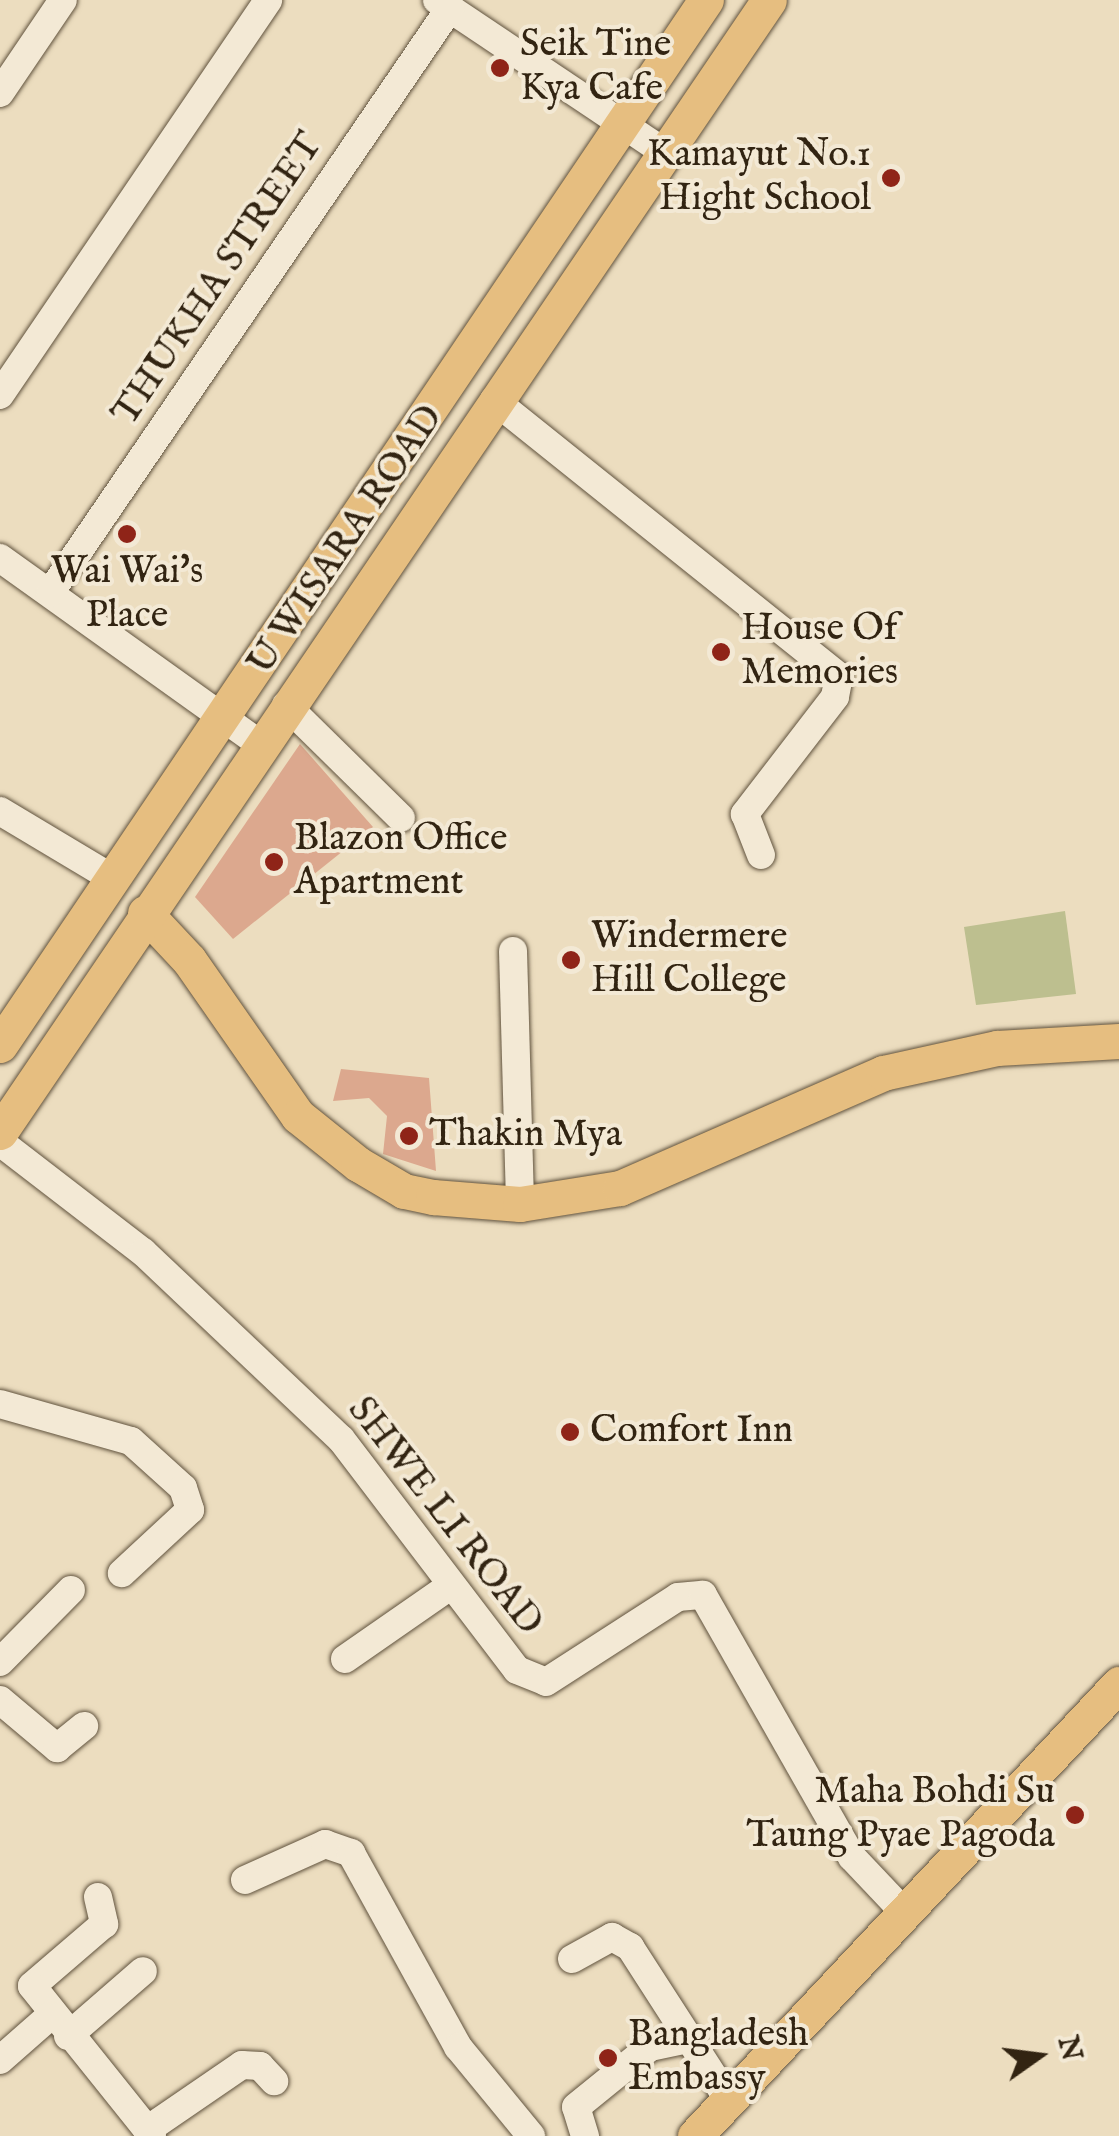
<!DOCTYPE html>
<style>
body{margin:0}
#map{position:relative;width:1119px;height:2136px;overflow:hidden;background:#ecddbf;font-family:"IM FELL English",serif}
div>[style]{position:absolute}
[style*='--x']{left:calc(var(--x)*1px);top:calc(var(--y)*1px);width:calc(var(--w)*1px);rotate:calc(var(--a)*1deg)}
.green>*{inset:0;background:#bdbf8f}
.building>*{inset:0;background:#dca88e}
.roads{filter:drop-shadow(0 0 2px #60523d) drop-shadow(0 0 2px #60523d)}
.minor>*{height:28px;margin:-14px;padding:0 14px;transform-origin:14px;border-radius:14px;background:#f3e9d5}
.major>*{height:35px;margin:-17.5px;padding:0 17.5px;transform-origin:17.5px;border-radius:17.5px;background:#e6be80}
.dots>*{width:28px;height:28px;translate:-50% -50%;box-sizing:border-box;border:5px solid #f3e9d5;border-radius:50%}
span{translate:-50% -50%;white-space:nowrap;text-align:center;line-height:1.15;-webkit-text-stroke:8px #f3e9d5;paint-order:stroke}
.poi-label{font-size:38px;color:#322412}
.left{translate:0 -50%;text-align:left}
.right{translate:-100% -50%;text-align:right}
.street-label{font-size:38px;color:#322412}
.north{position:absolute;left:989px;top:2006px;width:100px;height:100px;-webkit-text-stroke:8px #f3e9d5;paint-order:stroke;rotate:76deg;font-size:28px;font-weight:700;line-height:40px;text-align:center;color:#322412}
.north::after{content:'';display:block;margin:auto;width:35px;height:45px;background:#322412;clip-path:polygon(50% 0,100% 100%,50% 72%,0 100%)}
</style>
<div id="map">
<div class="green">
<div style="clip-path:polygon(1065px 911px,1076px 994px,976px 1005px,964px 927px)"></div>
</div>
<div class="building">
<div style="clip-path:polygon(300px 744px,373px 827px,233px 939px,195px 897px)"></div>
<div style="clip-path:polygon(341px 1069px,429px 1078px,436px 1171px,383px 1154px,387px 1116px,369px 1098px,333px 1101px)"></div>
</div>
<div class="roads">
<div class="minor">
<div style="--x:437;--y:0;--w:273;--a:33.8"></div>
<div style="--x:0;--y:93;--w:112;--a:-55.9"></div>
<div style="--x:0;--y:395;--w:477;--a:-55.8"></div>
<div style="--x:494;--y:400;--w:442;--a:38.7"></div>
<div style="--x:839;--y:676;--w:21;--a:101"></div>
<div style="--x:835;--y:697;--w:148;--a:127.6"></div>
<div style="--x:745;--y:814;--w:44;--a:68.7"></div>
<div style="--x:0;--y:558;--w:320;--a:35.6"></div>
<div style="--x:50;--y:593;--w:709;--a:-55.64"></div>
<div style="--x:286;--y:705;--w:161;--a:44.5"></div>
<div style="--x:0;--y:811;--w:131;--a:30.9"></div>
<div style="--x:513;--y:951;--w:253;--a:88.4"></div>
<div style="--x:0;--y:1142;--w:180;--a:37.6"></div>
<div style="--x:143;--y:1252;--w:272;--a:43.4"></div>
<div style="--x:341;--y:1439;--w:290;--a:52.7"></div>
<div style="--x:517;--y:1670;--w:31;--a:22"></div>
<div style="--x:546;--y:1682;--w:157;--a:-32.8"></div>
<div style="--x:678;--y:1597;--w:25;--a:-5"></div>
<div style="--x:703;--y:1595;--w:301;--a:60.4"></div>
<div style="--x:852;--y:1857;--w:77;--a:46.6"></div>
<div style="--x:0;--y:1404;--w:136;--a:15.8"></div>
<div style="--x:131;--y:1441;--w:70;--a:42.1"></div>
<div style="--x:183;--y:1488;--w:23;--a:72"></div>
<div style="--x:190;--y:1510;--w:93;--a:137.2"></div>
<div style="--x:345;--y:1659;--w:128;--a:-34.8"></div>
<div style="--x:0;--y:1662;--w:101;--a:-45.4"></div>
<div style="--x:0;--y:1700;--w:75;--a:40.1"></div>
<div style="--x:57;--y:1748;--w:35;--a:-39"></div>
<div style="--x:245;--y:1880;--w:88;--a:-24.2"></div>
<div style="--x:325;--y:1844;--w:28;--a:19"></div>
<div style="--x:351;--y:1853;--w:222;--a:61.1"></div>
<div style="--x:458;--y:2047;--w:115;--a:50.6"></div>
<div style="--x:98;--y:1897;--w:28;--a:77"></div>
<div style="--x:104;--y:1924;--w:95;--a:139.3"></div>
<div style="--x:32;--y:1986;--w:192;--a:51.3"></div>
<div style="--x:572;--y:1959;--w:46;--a:-28.8"></div>
<div style="--x:612;--y:1937;--w:21;--a:29"></div>
<div style="--x:630;--y:1947;--w:184;--a:57.2"></div>
<div style="--x:68;--y:2036;--w:99;--a:-40.9"></div>
<div style="--x:0;--y:2060;--w:67;--a:-41.3"></div>
<div style="--x:147;--y:2130;--w:115;--a:-34.4"></div>
<div style="--x:242;--y:2065;--w:18;--a:3"></div>
<div style="--x:260;--y:2066;--w:21;--a:47"></div>
<div style="--x:585;--y:2136;--w:30;--a:-107"></div>
<div style="--x:576;--y:2107;--w:95;--a:-39"></div>
<div style="--x:650;--y:2047;--w:40;--a:-12"></div>
</div>
<div class="major">
<div style="--x:145;--y:913;--w:64;--a:46.9"></div>
<div style="--x:189;--y:960;--w:190;--a:55.1"></div>
<div style="--x:298;--y:1116;--w:77;--a:38.7"></div>
<div style="--x:358;--y:1164;--w:53;--a:30.4"></div>
<div style="--x:404;--y:1191;--w:30;--a:12"></div>
<div style="--x:433;--y:1197;--w:87;--a:4.6"></div>
<div style="--x:520;--y:1204;--w:101;--a:-9.1"></div>
<div style="--x:620;--y:1188;--w:287;--a:-23.6"></div>
<div style="--x:883;--y:1073;--w:117;--a:-12.4"></div>
<div style="--x:997;--y:1048;--w:122;--a:-3.3"></div>
<div style="--x:0;--y:1045;--w:1261;--a:-55.96"></div>
<div style="--x:0;--y:1132;--w:1368;--a:-55.81"></div>
<div style="--x:695;--y:2136;--w:620;--a:-46.83"></div>
</div>
</div>
<div class="dots">
<div style="left:500px;top:68px;background:#8f2418"></div>
<div style="left:891px;top:178px;background:#8f2418"></div>
<div style="left:127px;top:534px;background:#8f2418"></div>
<div style="left:721px;top:652px;background:#8f2418"></div>
<div style="left:274px;top:862px;background:#8f2418"></div>
<div style="left:571px;top:960px;background:#8f2418"></div>
<div style="left:409px;top:1136px;background:#8f2418"></div>
<div style="left:570px;top:1432px;background:#8f2418"></div>
<div style="left:1075px;top:1815px;background:#8f2418"></div>
<div style="left:608px;top:2058px;background:#8f2418"></div>
</div>
<div class="poi-label">
<span class="left" style="left:520px;top:68px">Seik Tine<br>Kya Cafe</span>
<span class="right" style="left:871px;top:178px">Kamayut No.1<br>Hight School</span>
<span style="left:127px;top:595px">Wai Wai's<br>Place</span>
<span class="left" style="left:741px;top:652px">House Of<br>Memories</span>
<span class="left" style="left:294px;top:862px">Blazon Office<br>Apartment</span>
<span class="left" style="left:591px;top:960px">Windermere<br>Hill College</span>
<span class="left" style="left:429px;top:1136px">Thakin Mya</span>
<span class="left" style="left:590px;top:1432px">Comfort Inn</span>
<span class="right" style="left:1055px;top:1815px">Maha Bohdi Su<br>Taung Pyae Pagoda</span>
<span class="left" style="left:628px;top:2058px">Bangladesh<br>Embassy</span>
</div>
<div class="street-label">
<span style="left:219px;top:280px;rotate:-56deg">THUKHA STREET</span>
<span style="left:347px;top:541px;rotate:-56deg">U WISARA ROAD</span>
<span style="left:444px;top:1517px;rotate:52deg">SHWE LI ROAD</span>
</div>
<div class="north">N</div>
</div>
